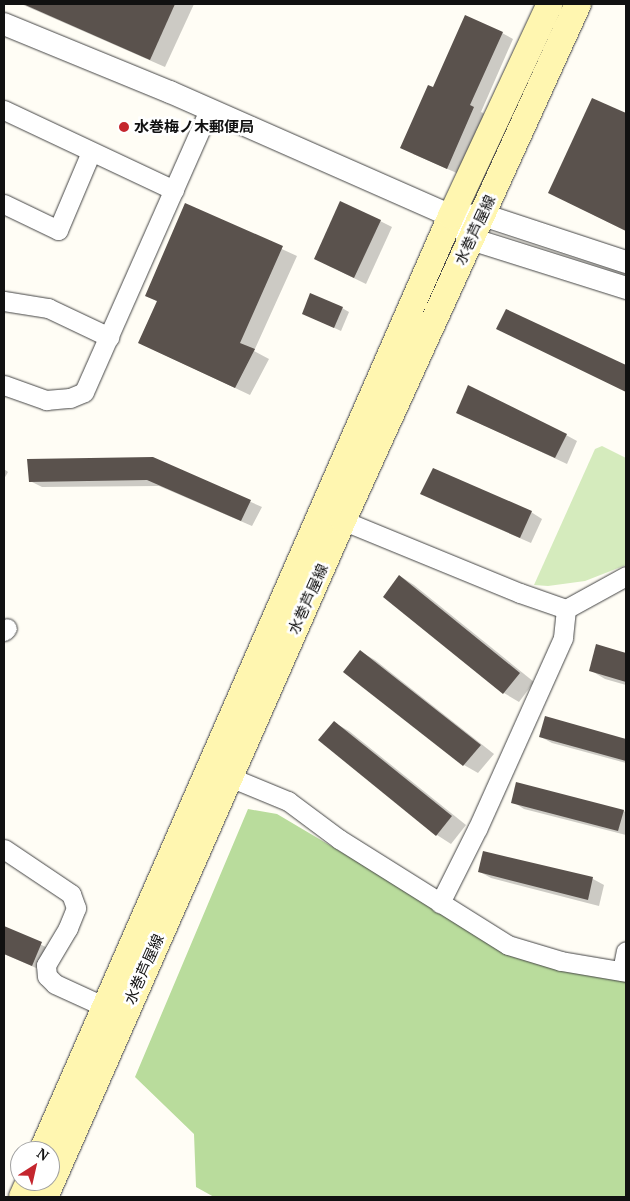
<!DOCTYPE html>
<meta charset="utf-8">
<style>
body{margin:0}
#map{position:relative;width:630px;height:1201px;overflow:hidden;background:#fffdf5;font-family:"PT Serif","Noto Sans JP",serif}
div>[style]{position:absolute}
[style*='--x']{left:calc(var(--x)*1px);top:calc(var(--y)*1px);width:calc(var(--w)*1px);rotate:calc(var(--a)*1deg)}
.green>*{inset:0;background:#d5ebbd}
.forest>*{inset:0;background:#b9dc9c}
.shadow>*{inset:0;background:#0003}
.building>*{inset:0;background:#5a524d}
.roads{filter:drop-shadow(0 0 1px #444) drop-shadow(0 0 1px #444)}
.minor>*{height:19px;margin:-9.5px;padding:0 9.5px;transform-origin:9.5px;border-radius:9.5px;background:#fff}
.tertiary>*{height:22px;margin:-11px;padding:0 11px;transform-origin:11px;border-radius:11px;background:#fff}
.secondary>*{height:26px;margin:-13px;padding:0 13px;transform-origin:13px;border-radius:13px;background:#fff6b0}
.dots>*{width:14px;height:14px;translate:-50% -50%;box-sizing:border-box;border:2px solid #fff;border-radius:50%}
span{translate:-50% -50%;white-space:nowrap;text-align:center;line-height:1.15;-webkit-text-stroke:5px #fff;paint-order:stroke}
.poi-label{font-size:15px;color:#111;font-weight:700}
.left{translate:0 -50%;text-align:left}
.street-label{font-size:15px;color:#111}
.frame{position:absolute;inset:0;border:5px solid #111;pointer-events:none}
.north{position:absolute;left:10px;top:1141px;width:50px;height:50px;box-sizing:border-box;background:#fff;border:1px solid #a0a0a0;border-radius:50%;rotate:35deg;font-size:14px;font-weight:700;line-height:20px;text-align:center;color:#111}
.north::after{content:'';display:block;margin:auto;width:18px;height:22px;background:#c4262e;clip-path:polygon(50% 0,100% 100%,50% 72%,0 100%)}
</style>
<div id="map">
<div class="green">
<div style="clip-path:polygon(602px 446px,626px 458px,626px 565px,585px 581px,548px 586px,534px 585px,595px 449px)"></div>
</div>
<div class="forest">
<div style="clip-path:polygon(248px 809px,277px 814px,451px 917px,504px 954px,559px 970px,626px 980px,626px 1197px,214px 1197px,196px 1187px,194px 1134px,135px 1077px)"></div>
</div>
<div class="shadow">
<div style="clip-path:polygon(21px 4px,194px 4px,165px 67px)"></div>
<div style="clip-path:polygon(502px 33px,513px 39px,481px 112px,485px 114px,459px 174px,413px 154px,433px 89px)"></div>
<div style="clip-path:polygon(593px 100px,626px 115px,626px 231px,564px 200px)"></div>
<div style="clip-path:polygon(186px 205px,297px 256px,254px 351px,269px 359px,250px 395px,154px 350px,158px 302px,146px 296px)"></div>
<div style="clip-path:polygon(380px 221px,392px 227px,366px 284px,327px 265px)"></div>
<div style="clip-path:polygon(342px 308px,349px 312px,341px 331px,311px 317px)"></div>
<div style="clip-path:polygon(468px 418px,566px 435px,577px 441px,567px 464px)"></div>
<div style="clip-path:polygon(153px 459px,262px 507px,252px 526px,159px 486px,42px 487px,30px 481px)"></div>
<div style="clip-path:polygon(4px 469px,8px 472px,4px 479px)"></div>
<div style="clip-path:polygon(433px 500px,531px 512px,542px 519px,531px 543px)"></div>
<div style="clip-path:polygon(400px 576px,414px 585px,534px 682px,519px 702px,504px 693px,385px 596px)"></div>
<div style="clip-path:polygon(597px 646px,626px 654px,626px 685px,605px 679px,590px 670px)"></div>
<div style="clip-path:polygon(361px 652px,375px 660px,494px 754px,478px 773px,464px 765px)"></div>
<div style="clip-path:polygon(546px 718px,626px 740px,626px 763px,552px 743px,541px 737px)"></div>
<div style="clip-path:polygon(335px 723px,349px 731px,466px 825px,451px 844px,437px 835px)"></div>
<div style="clip-path:polygon(517px 783px,624px 811px,626px 813px,626px 835px,524px 809px,513px 802px)"></div>
<div style="clip-path:polygon(484px 852px,593px 879px,604px 885px,599px 906px,491px 878px,480px 872px)"></div>
<div style="clip-path:polygon(4px 927px,52px 950px,43px 971px,4px 954px)"></div>
</div>
<div class="building">
<div style="clip-path:polygon(23px 4px,175px 4px,150px 60px)"></div>
<div style="clip-path:polygon(465px 15px,503px 32px,470px 105px,474px 107px,447px 169px,400px 148px,428px 85px,433px 87px)"></div>
<div style="clip-path:polygon(592px 98px,626px 113px,626px 231px,548px 193px)"></div>
<div style="clip-path:polygon(340px 201px,381px 220px,354px 278px,314px 259px)"></div>
<div style="clip-path:polygon(185px 203px,283px 246px,240px 343px,255px 349px,235px 388px,138px 343px,157px 301px,145px 296px)"></div>
<div style="clip-path:polygon(310px 293px,343px 307px,334px 328px,302px 314px)"></div>
<div style="clip-path:polygon(506px 309px,626px 365px,626px 392px,496px 329px)"></div>
<div style="clip-path:polygon(468px 385px,567px 434px,555px 458px,456px 413px)"></div>
<div style="clip-path:polygon(153px 457px,251px 500px,241px 521px,147px 480px,29px 482px,27px 459px)"></div>
<div style="clip-path:polygon(433px 468px,532px 511px,520px 538px,420px 494px)"></div>
<div style="clip-path:polygon(399px 575px,520px 673px,503px 694px,383px 597px)"></div>
<div style="clip-path:polygon(596px 644px,626px 653px,626px 682px,589px 671px)"></div>
<div style="clip-path:polygon(360px 650px,481px 745px,463px 766px,343px 672px)"></div>
<div style="clip-path:polygon(545px 716px,626px 739px,626px 761px,539px 737px)"></div>
<div style="clip-path:polygon(334px 721px,452px 816px,436px 836px,318px 740px)"></div>
<div style="clip-path:polygon(516px 782px,624px 810px,618px 831px,511px 803px)"></div>
<div style="clip-path:polygon(483px 851px,593px 877px,588px 900px,478px 872px)"></div>
<div style="clip-path:polygon(4px 926px,42px 942px,32px 966px,4px 954px)"></div>
</div>
<div class="roads">
<div class="minor">
<div style="--x:4;--y:110;--w:188;--a:25.2"></div>
<div style="--x:4;--y:204;--w:60;--a:25.7"></div>
<div style="--x:58;--y:230;--w:85;--a:-67.1"></div>
<div style="--x:4;--y:301;--w:45;--a:9"></div>
<div style="--x:48;--y:308;--w:68;--a:25.4"></div>
<div style="--x:4;--y:385;--w:45;--a:19.7"></div>
<div style="--x:46;--y:400;--w:24;--a:-5"></div>
<div style="--x:70;--y:398;--w:15;--a:-23"></div>
<div style="--x:84;--y:392;--w:308;--a:-66.1"></div>
<div style="--x:332;--y:516;--w:203;--a:22.3"></div>
<div style="--x:520;--y:593;--w:49;--a:19.2"></div>
<div style="--x:566;--y:609;--w:29;--a:96"></div>
<div style="--x:563;--y:638;--w:209;--a:114.2"></div>
<div style="--x:477;--y:829;--w:83;--a:116.6"></div>
<div style="--x:566;--y:609;--w:68;--a:-28.8"></div>
<div style="--x:4;--y:631;--w:4;--a:-45"></div>
<div style="--x:220;--y:773;--w:74;--a:22.4"></div>
<div style="--x:288;--y:801;--w:64;--a:36.7"></div>
<div style="--x:339;--y:839;--w:199;--a:32.1"></div>
<div style="--x:508;--y:945;--w:55;--a:16.8"></div>
<div style="--x:561;--y:961;--w:66;--a:9.6"></div>
<div style="--x:4;--y:849;--w:81;--a:33.9"></div>
<div style="--x:71;--y:894;--w:15;--a:70"></div>
<div style="--x:76;--y:908;--w:22;--a:112"></div>
<div style="--x:68;--y:928;--w:43;--a:120.7"></div>
<div style="--x:46;--y:965;--w:11;--a:85"></div>
<div style="--x:47;--y:976;--w:11;--a:45"></div>
<div style="--x:55;--y:984;--w:55;--a:24.7"></div>
<div style="--x:622;--y:971;--w:20;--a:-79"></div>
</div>
<div class="tertiary">
<div style="--x:4;--y:24;--w:179;--a:22.3"></div>
<div style="--x:170;--y:92;--w:307;--a:23.8"></div>
<div style="--x:451;--y:216;--w:30;--a:49"></div>
<div style="--x:471;--y:239;--w:163;--a:17.5"></div>
<div style="--x:464;--y:216;--w:19;--a:-3"></div>
<div style="--x:483;--y:215;--w:151;--a:18.2"></div>
</div>
<div class="secondary">
<div style="--x:42;--y:1151;--w:1021;--a:-66.37"></div>
<div style="--x:451;--y:216;--w:234;--a:-65"></div>
<div style="--x:22;--y:1197;--w:17;--a:-66"></div>
<div style="--x:45;--y:1197;--w:740;--a:-66.24"></div>
<div style="--x:343;--y:520;--w:567;--a:-65.51"></div>
</div>
</div>
<div class="dots">
<div style="left:124px;top:127px;background:#c4262e"></div>
</div>
<div class="poi-label">
<span class="left" style="left:134px;top:127px">水巻梅ノ木郵便局</span>
</div>
<div class="street-label">
<span style="left:475px;top:230px;rotate:-65deg">水巻芦屋線</span>
<span style="left:308px;top:599px;rotate:-66deg">水巻芦屋線</span>
<span style="left:144px;top:969px;rotate:-66deg">水巻芦屋線</span>
</div>
<div class="frame"></div>
<div class="north">N</div>
</div>
